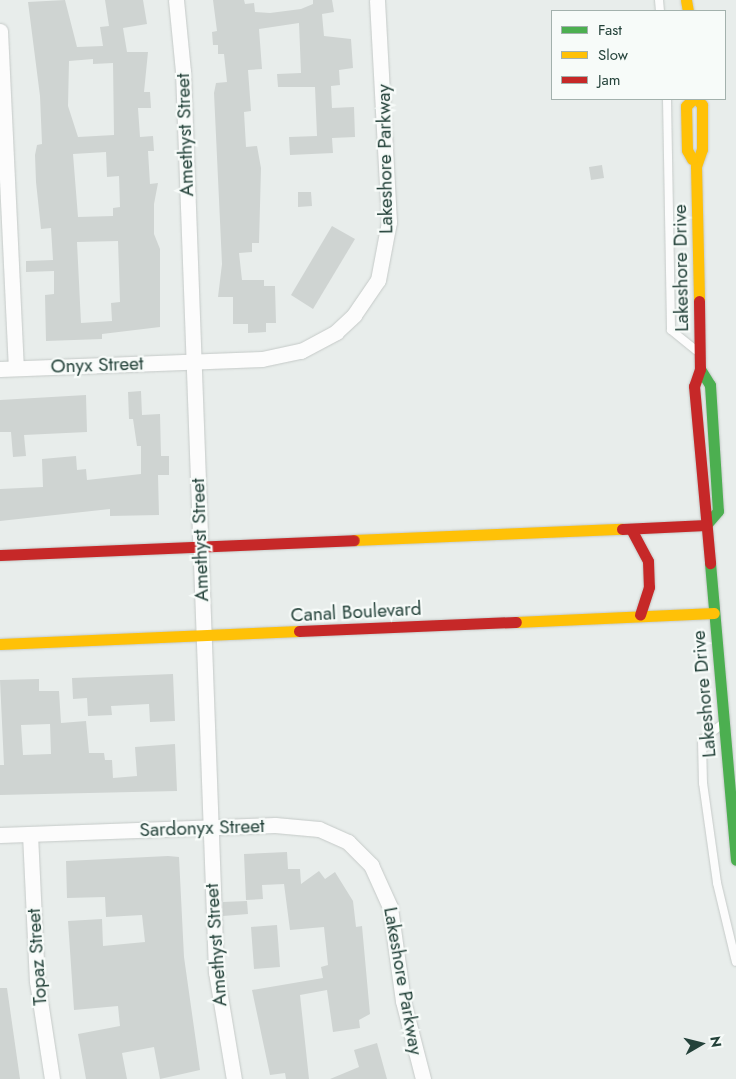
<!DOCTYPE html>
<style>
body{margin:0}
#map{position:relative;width:736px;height:1079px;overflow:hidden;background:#e8edeb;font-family:Jost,sans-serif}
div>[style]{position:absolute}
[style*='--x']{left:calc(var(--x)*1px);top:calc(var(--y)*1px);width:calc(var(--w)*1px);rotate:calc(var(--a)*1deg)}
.building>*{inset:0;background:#cfd4d2}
.roads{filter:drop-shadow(0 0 1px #c5cac8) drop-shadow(0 0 1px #c5cac8)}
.lane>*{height:8px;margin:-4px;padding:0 4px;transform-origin:4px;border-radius:4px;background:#fcfcfc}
.street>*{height:15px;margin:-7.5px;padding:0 7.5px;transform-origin:7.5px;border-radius:7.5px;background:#fcfcfc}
.fast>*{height:11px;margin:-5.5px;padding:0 5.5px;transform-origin:5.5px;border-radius:5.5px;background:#4caf50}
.slow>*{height:11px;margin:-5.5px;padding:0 5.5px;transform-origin:5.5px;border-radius:5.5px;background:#ffc107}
.jam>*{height:11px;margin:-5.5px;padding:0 5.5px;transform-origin:5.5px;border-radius:5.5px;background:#c62828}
span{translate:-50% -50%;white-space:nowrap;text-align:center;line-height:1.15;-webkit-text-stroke:4.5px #f7fbf9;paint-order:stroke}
.street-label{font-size:19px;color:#24423a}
.legend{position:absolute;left:551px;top:10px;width:175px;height:90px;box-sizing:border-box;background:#f7fbf9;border:1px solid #a3b1ad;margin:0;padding:6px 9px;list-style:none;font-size:15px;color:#24423a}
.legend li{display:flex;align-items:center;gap:10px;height:25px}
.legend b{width:25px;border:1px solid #a3b1ad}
.north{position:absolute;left:676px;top:1019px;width:50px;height:50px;-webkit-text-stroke:4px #f7fbf9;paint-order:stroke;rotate:82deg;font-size:14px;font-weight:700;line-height:20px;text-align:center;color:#24423a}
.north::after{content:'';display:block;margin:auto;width:18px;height:22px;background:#24423a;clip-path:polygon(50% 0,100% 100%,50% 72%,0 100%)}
</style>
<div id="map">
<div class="building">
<div style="clip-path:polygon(evenodd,65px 0,77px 47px,103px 46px,100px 27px,109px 26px,105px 0,143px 0,147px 24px,123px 28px,127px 52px,148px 52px,144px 92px,150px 92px,151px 108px,138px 108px,140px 137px,153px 136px,154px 151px,148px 151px,150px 184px,158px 183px,154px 204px,154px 234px,160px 249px,160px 327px,102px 334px,102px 339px,46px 341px,45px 295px,54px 294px,54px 271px,26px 272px,26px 261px,53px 260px,51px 228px,41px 229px,36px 182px,35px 155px,37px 145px,42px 144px,40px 96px,28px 2px,65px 0,93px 59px,93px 64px,113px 63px,114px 135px,78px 137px,68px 106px,69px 61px,93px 59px,65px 0,106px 152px,107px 177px,119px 176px,120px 207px,113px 208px,113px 216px,78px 217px,73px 154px,106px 152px,65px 0,118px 241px,120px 302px,111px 303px,112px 321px,81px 323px,77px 242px,118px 241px)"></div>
<div style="clip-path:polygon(213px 0,244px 0,245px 4px,254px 3px,255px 12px,270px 13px,301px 9px,313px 4px,313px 0,332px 0,334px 12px,322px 14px,324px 36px,351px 39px,353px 68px,339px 70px,340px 85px,331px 86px,332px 108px,354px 107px,355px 137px,332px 138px,333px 153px,290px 155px,289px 137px,317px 136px,315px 87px,278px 87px,277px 74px,301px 73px,299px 23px,259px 29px,262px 69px,248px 70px,251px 111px,244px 112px,246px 147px,257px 146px,261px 168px,259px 243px,252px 243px,252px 252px,239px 253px,242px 280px,264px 280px,264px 286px,275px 286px,276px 323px,266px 323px,266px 332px,248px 333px,248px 324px,233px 324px,233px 297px,218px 297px,222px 264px,214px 93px,216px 83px,227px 82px,224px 54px,218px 54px,218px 45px,213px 45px,212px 32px,217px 31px)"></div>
<div style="clip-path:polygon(602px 165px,604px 178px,591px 180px,589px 167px)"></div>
<div style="clip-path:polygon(298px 192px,311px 192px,312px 206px,298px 207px)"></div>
<div style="clip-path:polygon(332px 226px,355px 239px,313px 309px,291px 295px)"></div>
<div style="clip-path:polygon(141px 391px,142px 415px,160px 414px,161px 456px,169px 456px,169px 475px,158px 475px,159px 515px,110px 516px,110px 509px,0 521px,0 489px,43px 487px,42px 459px,76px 456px,77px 470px,86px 469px,87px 480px,141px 474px,141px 446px,137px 446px,133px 419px,129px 419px,128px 392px)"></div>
<div style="clip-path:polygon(86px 395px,87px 432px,24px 435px,26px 456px,13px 457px,11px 432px,0 432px,0 400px)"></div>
<div style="clip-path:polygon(173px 674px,175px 721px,150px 722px,149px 704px,111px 706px,112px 715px,88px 716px,87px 698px,73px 699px,72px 678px)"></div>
<div style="clip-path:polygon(evenodd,39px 679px,39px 691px,59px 691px,61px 723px,86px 721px,89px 753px,104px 753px,105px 760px,112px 760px,113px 778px,137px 776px,135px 747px,175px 744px,177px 791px,0 795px,0 765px,4px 765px,0 680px,39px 679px,50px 724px,51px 754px,23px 755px,21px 725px,50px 724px)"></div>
<div style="clip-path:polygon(287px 852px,288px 869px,300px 869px,301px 884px,319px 871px,325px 879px,335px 872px,353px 901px,356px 927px,362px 926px,370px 1014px,359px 1020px,360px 1028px,333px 1032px,327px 990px,300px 995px,309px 1079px,286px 1079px,285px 1073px,270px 1075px,252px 990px,323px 978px,321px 967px,328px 965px,324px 927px,290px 930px,284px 884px,262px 885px,263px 899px,246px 900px,244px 854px)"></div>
<div style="clip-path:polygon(168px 856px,179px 857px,184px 957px,200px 1070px,160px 1079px,154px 1047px,122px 1053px,127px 1079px,86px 1079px,78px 1034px,120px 1026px,118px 1006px,74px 1010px,68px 921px,102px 919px,103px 946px,145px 942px,142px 915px,106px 917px,105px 897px,67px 898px,66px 861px)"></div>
<div style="clip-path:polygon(247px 901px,248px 914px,223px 916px,223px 902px)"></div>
<div style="clip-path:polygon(277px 925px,280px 967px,254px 969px,251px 927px)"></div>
<div style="clip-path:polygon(0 988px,7px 988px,20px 1079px,0 1079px)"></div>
<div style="clip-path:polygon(377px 1043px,387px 1079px,330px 1079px,359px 1067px,354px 1050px)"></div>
</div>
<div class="roads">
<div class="lane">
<div style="--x:659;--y:0;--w:11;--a:85"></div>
<div style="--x:667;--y:99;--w:231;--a:89"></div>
<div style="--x:671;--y:330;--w:32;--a:39"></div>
<div style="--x:721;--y:725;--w:24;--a:142"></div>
<div style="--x:702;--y:740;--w:43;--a:88.7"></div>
<div style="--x:703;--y:783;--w:101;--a:82"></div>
<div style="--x:717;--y:883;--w:81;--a:76.5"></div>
</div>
<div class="street">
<div style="--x:176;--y:0;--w:71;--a:84.4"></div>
<div style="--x:183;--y:71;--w:902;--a:87.9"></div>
<div style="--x:216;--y:972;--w:109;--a:80.5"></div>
<div style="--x:0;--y:31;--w:337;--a:87.3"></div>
<div style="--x:0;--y:369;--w:262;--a:-2.2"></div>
<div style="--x:262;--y:359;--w:40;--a:-12"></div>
<div style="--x:301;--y:351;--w:40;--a:-28"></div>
<div style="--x:336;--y:332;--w:25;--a:-43"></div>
<div style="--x:354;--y:315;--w:42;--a:-55.6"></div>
<div style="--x:378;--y:280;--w:59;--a:-79.3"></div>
<div style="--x:389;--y:222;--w:222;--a:-93.1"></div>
<div style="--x:30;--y:834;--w:147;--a:87.3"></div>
<div style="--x:37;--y:981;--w:99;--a:81.3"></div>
<div style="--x:0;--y:835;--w:275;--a:-2.1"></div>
<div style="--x:275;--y:825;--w:44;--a:5.2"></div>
<div style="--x:319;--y:829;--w:32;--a:24"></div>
<div style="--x:348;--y:842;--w:33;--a:45"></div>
<div style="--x:371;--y:865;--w:46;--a:65.7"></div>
<div style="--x:390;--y:907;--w:95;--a:82.1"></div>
<div style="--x:403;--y:1001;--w:81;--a:75.6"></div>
</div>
<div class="fast">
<div style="--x:700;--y:369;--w:19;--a:58"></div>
<div style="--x:710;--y:385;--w:126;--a:86.4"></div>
<div style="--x:718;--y:511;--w:18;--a:131"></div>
<div style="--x:710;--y:563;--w:298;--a:85"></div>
</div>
<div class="slow">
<div style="--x:686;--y:0;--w:11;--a:80"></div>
<div style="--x:697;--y:99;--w:8;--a:50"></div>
<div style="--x:702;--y:105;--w:44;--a:90"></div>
<div style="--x:702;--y:149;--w:18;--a:109"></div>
<div style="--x:696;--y:166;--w:135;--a:88.7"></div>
<div style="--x:692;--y:159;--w:10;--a:-119"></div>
<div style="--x:687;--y:150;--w:44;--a:-91.3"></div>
<div style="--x:686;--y:106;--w:10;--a:-45"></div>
<div style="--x:354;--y:540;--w:268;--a:-2.4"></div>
<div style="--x:516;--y:622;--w:198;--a:-2.6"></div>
<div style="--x:0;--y:644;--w:299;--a:-2.5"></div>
</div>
<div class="jam">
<div style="--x:699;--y:301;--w:68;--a:89.2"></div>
<div style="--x:700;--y:369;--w:18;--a:109"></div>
<div style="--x:694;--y:386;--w:178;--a:84.8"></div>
<div style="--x:622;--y:529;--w:84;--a:-2.7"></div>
<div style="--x:631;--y:529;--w:36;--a:62"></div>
<div style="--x:648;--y:561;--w:26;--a:88"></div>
<div style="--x:649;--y:587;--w:29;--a:108"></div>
<div style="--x:0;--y:555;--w:354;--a:-2.4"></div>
<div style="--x:299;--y:631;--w:217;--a:-2.4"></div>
</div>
</div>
<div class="street-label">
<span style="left:185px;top:135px;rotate:-92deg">Amethyst Street</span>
<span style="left:385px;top:159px;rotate:-91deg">Lakeshore Parkway</span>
<span style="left:681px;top:268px;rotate:-91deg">Lakeshore Drive</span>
<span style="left:97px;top:365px;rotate:-2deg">Onyx Street</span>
<span style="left:200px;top:540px;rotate:-92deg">Amethyst Street</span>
<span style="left:356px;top:612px;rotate:-3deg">Canal Boulevard</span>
<span style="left:704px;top:694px;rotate:-95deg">Lakeshore Drive</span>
<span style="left:202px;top:828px;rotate:-2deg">Sardonyx Street</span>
<span style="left:216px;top:945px;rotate:-94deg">Amethyst Street</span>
<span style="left:37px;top:957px;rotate:-94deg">Topaz Street</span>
<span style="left:403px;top:981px;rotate:80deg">Lakeshore Parkway</span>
</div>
<ul class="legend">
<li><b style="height:6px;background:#4caf50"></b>Fast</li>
<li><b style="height:6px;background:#ffc107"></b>Slow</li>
<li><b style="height:6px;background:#c62828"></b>Jam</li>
</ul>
<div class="north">N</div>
</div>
